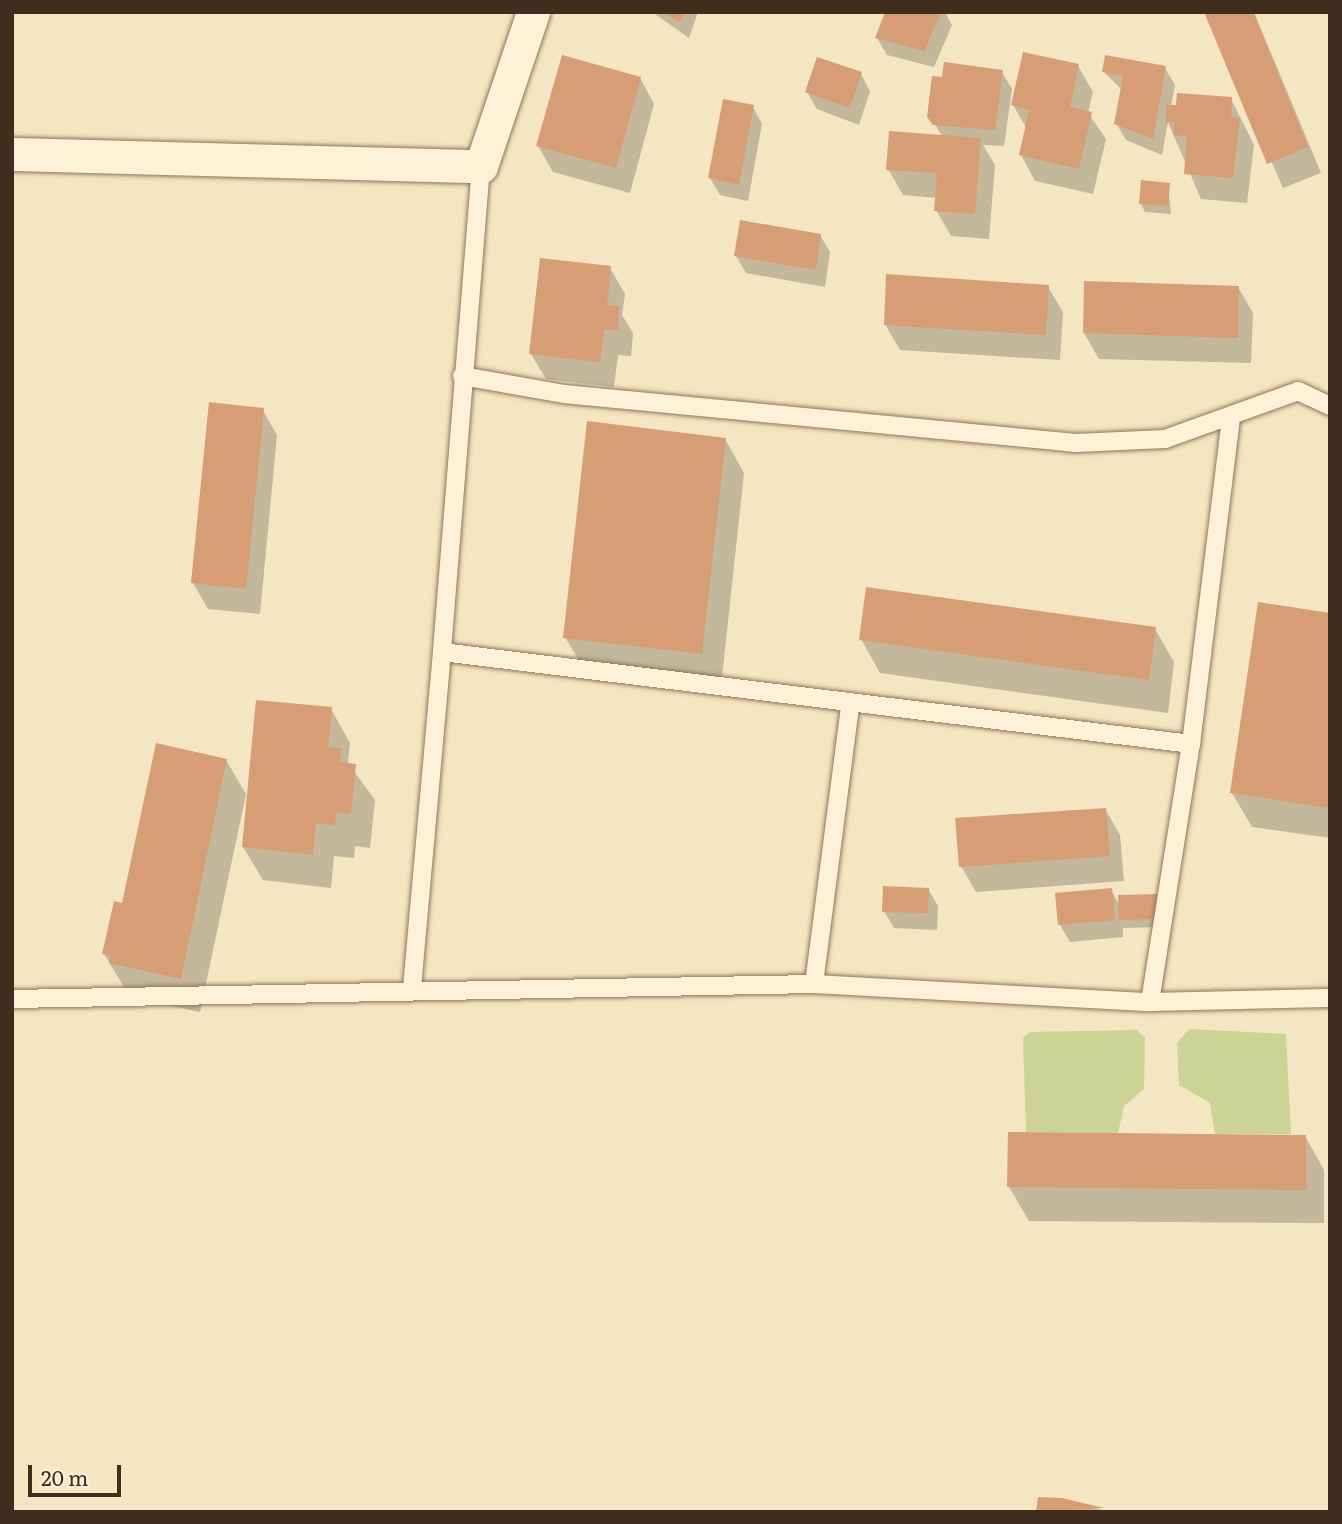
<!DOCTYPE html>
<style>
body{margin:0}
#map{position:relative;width:1342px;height:1524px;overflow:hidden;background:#f4e5c3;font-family:Literata,serif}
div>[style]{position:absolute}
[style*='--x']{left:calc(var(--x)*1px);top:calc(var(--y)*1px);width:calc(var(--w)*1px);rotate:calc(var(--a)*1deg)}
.green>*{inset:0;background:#ccd495}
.shadow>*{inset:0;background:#0003}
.building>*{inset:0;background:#d79d74}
.roads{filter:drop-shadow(0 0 2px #917657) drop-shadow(0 0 2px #917657)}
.service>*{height:18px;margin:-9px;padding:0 9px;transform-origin:9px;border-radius:9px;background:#fdf2d8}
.minor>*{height:33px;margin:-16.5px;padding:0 16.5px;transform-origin:16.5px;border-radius:16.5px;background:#fdf2d8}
span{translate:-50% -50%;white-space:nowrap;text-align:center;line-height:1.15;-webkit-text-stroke:5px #faefd4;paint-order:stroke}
.frame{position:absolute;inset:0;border:14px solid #3f2d1d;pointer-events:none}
.scale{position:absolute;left:28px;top:1465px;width:93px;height:32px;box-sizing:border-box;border:4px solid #3f2d1d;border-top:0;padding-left:9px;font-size:21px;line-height:24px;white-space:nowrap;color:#3f2d1d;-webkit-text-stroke:5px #faefd4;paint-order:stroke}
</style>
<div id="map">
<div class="green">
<div style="clip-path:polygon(1189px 1029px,1286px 1034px,1291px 1134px,1215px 1134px,1210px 1103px,1179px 1085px,1177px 1043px)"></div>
<div style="clip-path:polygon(1137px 1030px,1145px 1038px,1144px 1089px,1124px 1106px,1118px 1133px,1026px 1132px,1023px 1038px,1030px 1032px)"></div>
</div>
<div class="shadow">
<div style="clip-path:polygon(652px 12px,698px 12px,689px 38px)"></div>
<div style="clip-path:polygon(887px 12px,945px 12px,952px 25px,934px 67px,887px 55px,877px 38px)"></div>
<div style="clip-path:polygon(1206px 12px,1254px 12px,1321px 173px,1283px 188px)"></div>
<div style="clip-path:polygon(1078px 66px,1093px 92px,1088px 113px,1106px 139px,1093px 194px,1035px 181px,1021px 155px,1027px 129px,1013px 105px)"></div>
<div style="clip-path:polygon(1165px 68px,1175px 85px,1171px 107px,1231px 99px,1254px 145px,1247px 203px,1201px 199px,1168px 122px,1162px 155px,1126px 140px,1116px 123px,1122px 90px,1104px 72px)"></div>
<div style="clip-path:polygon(1002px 72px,1012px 89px,1004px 146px,983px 145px,995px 165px,989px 239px,951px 236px,936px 210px,937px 198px,903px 195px,888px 169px,942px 136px,935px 124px)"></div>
<div style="clip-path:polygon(861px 74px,870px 91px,859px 125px,817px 109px,807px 92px)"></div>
<div style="clip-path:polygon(640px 78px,654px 104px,630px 193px,553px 172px,538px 146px)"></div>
<div style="clip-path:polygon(753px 107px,762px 124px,748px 201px,720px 195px,710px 178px)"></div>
<div style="clip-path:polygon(1168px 185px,1171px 214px,1145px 212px,1141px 204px)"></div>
<div style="clip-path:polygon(820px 235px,830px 252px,825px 287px,746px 273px,736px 256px)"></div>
<div style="clip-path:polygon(610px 268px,625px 294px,622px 315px,633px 333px,631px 356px,618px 355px,614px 387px,546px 379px,531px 354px)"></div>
<div style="clip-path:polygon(1048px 287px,1063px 312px,1060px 360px,900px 350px,885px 324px)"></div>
<div style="clip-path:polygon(1238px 287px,1253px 313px,1251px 363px,1099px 359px,1084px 333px)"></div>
<div style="clip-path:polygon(262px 409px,277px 435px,260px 614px,208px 609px,193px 583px)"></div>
<div style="clip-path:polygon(725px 439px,744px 473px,721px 687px,585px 671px,565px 637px)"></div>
<div style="clip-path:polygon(1330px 614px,1330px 838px,1252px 827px,1232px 793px)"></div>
<div style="clip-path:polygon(1155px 629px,1174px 662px,1168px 713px,880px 673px,861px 639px)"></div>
<div style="clip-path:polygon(331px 709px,350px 743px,348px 763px,375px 800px,370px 848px,355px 846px,354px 858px,334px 856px,331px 888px,263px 880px,243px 847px)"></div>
<div style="clip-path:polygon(226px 760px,246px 794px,200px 1012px,130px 997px,104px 954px,124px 905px)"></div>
<div style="clip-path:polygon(1105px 809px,1120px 835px,1124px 881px,976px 892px,961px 866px)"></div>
<div style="clip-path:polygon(928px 889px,938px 906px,937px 930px,894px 928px,884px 911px)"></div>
<div style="clip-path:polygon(1111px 890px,1120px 906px,1156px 896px,1161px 927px,1123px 928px,1123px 937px,1070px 942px,1060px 925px)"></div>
<div style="clip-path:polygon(1305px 1136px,1324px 1170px,1324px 1223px,1029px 1221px,1009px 1187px)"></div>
<div style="clip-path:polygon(1040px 1499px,1103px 1510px,1104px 1512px,1037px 1512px)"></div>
</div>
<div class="building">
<div style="clip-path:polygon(662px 12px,685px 12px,680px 22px)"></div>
<div style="clip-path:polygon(885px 12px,941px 12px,924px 51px,875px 38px)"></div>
<div style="clip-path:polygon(1204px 12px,1253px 12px,1308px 147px,1267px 164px)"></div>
<div style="clip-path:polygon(1023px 52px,1079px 64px,1070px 107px,1092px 112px,1079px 169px,1019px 155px,1029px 110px,1011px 105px)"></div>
<div style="clip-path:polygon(562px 55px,641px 77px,616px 168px,536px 146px)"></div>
<div style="clip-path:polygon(1105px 55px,1166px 66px,1153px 139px,1114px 124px,1123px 76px,1102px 72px)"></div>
<div style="clip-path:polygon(817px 57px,862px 72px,850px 108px,805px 92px)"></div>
<div style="clip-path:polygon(944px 62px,1003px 70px,995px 130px,933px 125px,927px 117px,932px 76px,942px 77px)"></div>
<div style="clip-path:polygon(1177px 93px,1232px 97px,1231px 117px,1240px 118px,1233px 178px,1184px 174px,1187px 136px,1173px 135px,1175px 122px,1166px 122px,1166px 105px,1176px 105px)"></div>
<div style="clip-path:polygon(723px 99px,754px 105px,739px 185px,708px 178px)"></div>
<div style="clip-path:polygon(889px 131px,981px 138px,975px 214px,934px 211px,937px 173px,886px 170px)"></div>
<div style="clip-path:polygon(1141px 180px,1170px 183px,1168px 206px,1139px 204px)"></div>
<div style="clip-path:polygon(740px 220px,821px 234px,816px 270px,734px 256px)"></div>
<div style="clip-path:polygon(540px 258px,611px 266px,607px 305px,619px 306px,618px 330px,604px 330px,600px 362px,529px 354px)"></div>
<div style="clip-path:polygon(886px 274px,1049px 285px,1046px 335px,884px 325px)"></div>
<div style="clip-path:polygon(1084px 281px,1239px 286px,1238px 338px,1083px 333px)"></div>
<div style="clip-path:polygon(209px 402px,264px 408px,246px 589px,191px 583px)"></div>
<div style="clip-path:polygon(587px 421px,726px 438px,702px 654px,563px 638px)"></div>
<div style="clip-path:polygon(866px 587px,1156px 627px,1149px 680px,859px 640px)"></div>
<div style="clip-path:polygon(1258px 602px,1330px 613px,1330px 808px,1230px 793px)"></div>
<div style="clip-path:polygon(256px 700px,332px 707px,328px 747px,341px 748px,340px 762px,356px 764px,351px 814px,336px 813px,335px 825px,316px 823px,313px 855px,242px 847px)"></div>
<div style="clip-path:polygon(156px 743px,227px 759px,181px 979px,109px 963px,111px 956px,102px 954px,114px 901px,122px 903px)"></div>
<div style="clip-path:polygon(1106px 808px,1110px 856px,959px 867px,955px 818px)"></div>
<div style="clip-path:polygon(883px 886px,929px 888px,928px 913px,882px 912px)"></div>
<div style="clip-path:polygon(1112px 888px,1115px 920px,1058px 925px,1055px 893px)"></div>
<div style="clip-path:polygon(1157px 894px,1157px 919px,1119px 920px,1118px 895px)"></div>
<div style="clip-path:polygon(1008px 1132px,1306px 1135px,1306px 1190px,1007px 1187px)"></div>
<div style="clip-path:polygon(1038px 1497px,1062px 1498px,1104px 1508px,1036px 1512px)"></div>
</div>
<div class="roads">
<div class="service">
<div style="--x:481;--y:166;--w:488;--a:94.6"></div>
<div style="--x:442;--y:652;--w:755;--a:7"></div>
<div style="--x:462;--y:376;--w:104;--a:10"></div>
<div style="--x:564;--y:394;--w:514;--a:5.47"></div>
<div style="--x:1076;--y:443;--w:89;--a:-2.6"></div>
<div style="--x:1165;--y:439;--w:141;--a:-19.8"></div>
<div style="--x:1298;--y:391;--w:35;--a:25"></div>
<div style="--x:814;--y:984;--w:336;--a:3.1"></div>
<div style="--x:1150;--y:1002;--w:180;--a:-1.3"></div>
<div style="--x:412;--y:988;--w:337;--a:-84.9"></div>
<div style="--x:12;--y:999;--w:802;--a:-1.07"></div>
<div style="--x:814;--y:984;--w:281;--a:-82.6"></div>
<div style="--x:1150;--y:1002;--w:261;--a:-81"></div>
<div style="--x:1191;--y:744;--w:329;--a:-83"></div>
</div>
<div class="minor">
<div style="--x:12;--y:154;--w:469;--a:1.5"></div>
<div style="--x:481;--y:166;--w:163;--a:-71.3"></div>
</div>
</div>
<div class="frame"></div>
<div class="scale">20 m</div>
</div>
